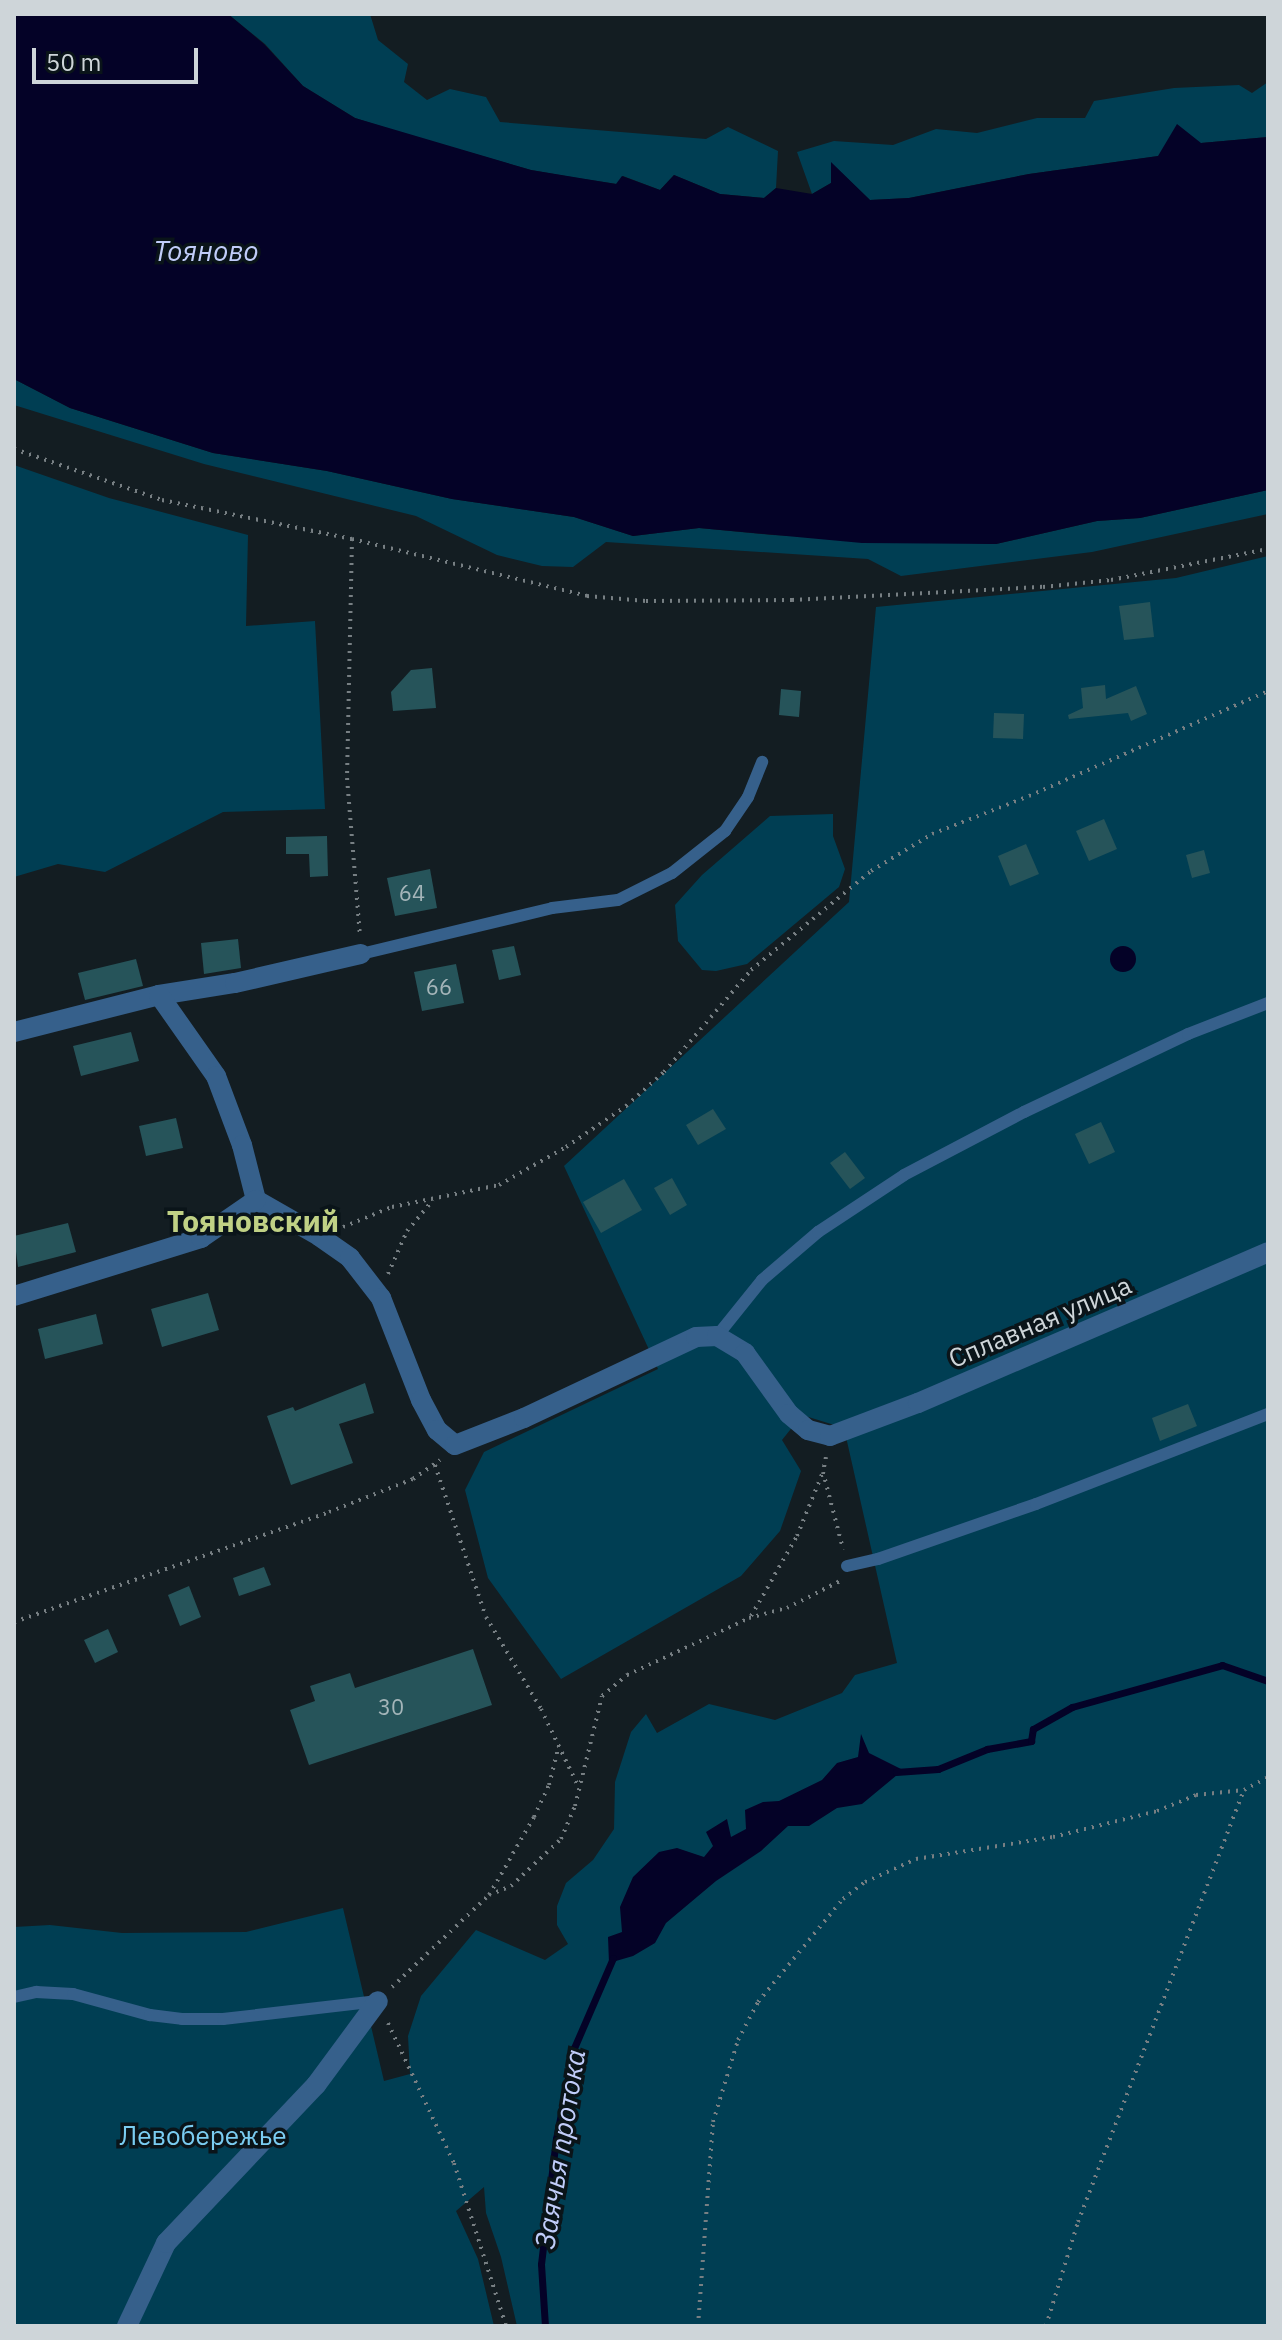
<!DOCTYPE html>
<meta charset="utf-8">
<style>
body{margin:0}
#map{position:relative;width:1282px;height:2340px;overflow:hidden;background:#131d22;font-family:"IBM Plex Sans",sans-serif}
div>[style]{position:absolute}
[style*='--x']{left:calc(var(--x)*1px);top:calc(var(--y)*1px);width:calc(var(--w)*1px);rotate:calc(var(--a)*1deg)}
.green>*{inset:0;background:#003e53}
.water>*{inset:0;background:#040227}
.round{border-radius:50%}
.stream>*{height:7px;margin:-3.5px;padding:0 3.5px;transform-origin:3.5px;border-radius:3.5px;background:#040227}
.building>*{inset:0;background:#26545a}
.path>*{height:4px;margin-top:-2px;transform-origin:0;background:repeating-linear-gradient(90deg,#777f83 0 2px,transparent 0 8px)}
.service>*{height:12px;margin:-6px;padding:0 6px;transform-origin:6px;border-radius:6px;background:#36608b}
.minor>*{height:20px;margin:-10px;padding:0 10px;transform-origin:10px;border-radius:10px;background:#36608b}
span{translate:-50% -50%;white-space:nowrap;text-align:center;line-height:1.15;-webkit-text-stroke:7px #0a1419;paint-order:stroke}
.number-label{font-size:22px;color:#a4b5b9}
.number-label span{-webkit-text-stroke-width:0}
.street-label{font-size:26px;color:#ced5d9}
.park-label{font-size:26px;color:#7accf1}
.water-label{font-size:28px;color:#c1cdfa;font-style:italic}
.quarter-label{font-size:30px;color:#c0d185;font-weight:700}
.frame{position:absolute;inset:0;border:16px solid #ced5d9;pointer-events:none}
.scale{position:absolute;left:32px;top:48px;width:166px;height:36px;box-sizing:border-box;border:4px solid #ced5d9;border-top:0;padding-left:10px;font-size:24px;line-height:28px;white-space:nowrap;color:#ced5d9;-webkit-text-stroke:6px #0a1419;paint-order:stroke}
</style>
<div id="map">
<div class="green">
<div style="clip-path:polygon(228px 14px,370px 14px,378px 40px,408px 64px,404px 82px,427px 100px,450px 89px,486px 97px,500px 122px,706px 139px,728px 127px,778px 151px,776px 188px,764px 198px,720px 194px,674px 175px,660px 190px,623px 176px,617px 184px,577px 178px,531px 170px,402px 133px,355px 118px,303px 86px,265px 44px)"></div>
<div style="clip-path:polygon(1268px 82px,1268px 137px,1201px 143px,1159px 156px,1029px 174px,909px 198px,870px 200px,831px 163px,831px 183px,812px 194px,797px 152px,834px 141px,893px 145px,936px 129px,977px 133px,1037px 118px,1085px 118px,1094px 101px,1174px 88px,1239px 85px,1252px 93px)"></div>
<div style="clip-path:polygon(14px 379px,70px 408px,213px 453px,327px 471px,452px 499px,574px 517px,633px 536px,699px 528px,772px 535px,996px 544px,1097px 521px,1140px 518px,1268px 490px,1268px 514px,1092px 552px,901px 576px,868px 559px,606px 542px,573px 567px,542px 566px,497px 555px,416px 516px,204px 464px,14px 405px)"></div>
<div style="clip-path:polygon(14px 465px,109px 498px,248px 535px,246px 626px,315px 621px,325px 809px,223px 812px,105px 872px,58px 864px,14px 877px)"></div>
<div style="clip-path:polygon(1268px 556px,1268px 2326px,517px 2326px,501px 2257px,486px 2213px,484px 2187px,456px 2211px,478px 2259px,494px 2326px,14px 2326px,14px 1927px,50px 1925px,122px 1933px,246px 1932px,343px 1908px,384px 2081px,410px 2074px,408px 2036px,421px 1996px,476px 1930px,545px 1960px,568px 1944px,557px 1925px,557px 1906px,566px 1883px,593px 1860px,614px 1829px,615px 1782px,631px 1732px,646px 1714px,657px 1733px,709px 1704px,775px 1720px,842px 1693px,855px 1675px,897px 1663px,844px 1428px,802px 1415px,782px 1440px,801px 1471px,780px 1531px,741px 1576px,561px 1679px,488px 1578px,465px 1490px,484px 1452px,658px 1369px,564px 1166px,849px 902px,876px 607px,1176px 578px)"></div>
<div style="clip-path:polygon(833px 814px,833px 836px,845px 869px,839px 887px,747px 964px,716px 971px,702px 970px,678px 941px,675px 905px,702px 875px,770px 816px)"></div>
</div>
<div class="water">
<div style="clip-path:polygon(14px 14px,228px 14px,264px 44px,303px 86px,355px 118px,531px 170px,616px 184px,622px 176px,660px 190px,674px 175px,720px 194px,764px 198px,776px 188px,812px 194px,831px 183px,831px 162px,870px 200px,909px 198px,1029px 174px,1158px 156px,1177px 124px,1201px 143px,1268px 137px,1268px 490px,1140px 518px,1097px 521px,996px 544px,862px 543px,699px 528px,633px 536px,574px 517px,452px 499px,327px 471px,213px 453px,70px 408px,14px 379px)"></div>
<div class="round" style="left:1110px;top:946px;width:26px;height:26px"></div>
<div style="clip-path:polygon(861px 1734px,869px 1753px,903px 1770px,862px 1804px,837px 1808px,809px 1826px,788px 1826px,761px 1851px,716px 1881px,666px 1923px,655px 1943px,633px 1956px,609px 1963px,608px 1937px,622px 1932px,620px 1907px,633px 1877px,659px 1852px,677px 1848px,704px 1857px,713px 1846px,706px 1832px,727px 1819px,731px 1837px,746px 1829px,745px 1810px,763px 1802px,779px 1801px,822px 1780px,837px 1763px,858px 1757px)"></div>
</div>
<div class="stream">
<div style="--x:896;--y:1772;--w:42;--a:-4.1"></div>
<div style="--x:938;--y:1769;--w:53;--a:-22.2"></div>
<div style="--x:987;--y:1749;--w:45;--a:-10.3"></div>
<div style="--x:1031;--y:1741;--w:12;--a:-81"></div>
<div style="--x:1033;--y:1729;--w:45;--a:-29.4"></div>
<div style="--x:1072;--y:1707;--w:156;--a:-15.6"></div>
<div style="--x:1222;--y:1665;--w:49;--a:19.2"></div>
<div style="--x:545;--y:2326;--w:62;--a:-93.7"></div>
<div style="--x:541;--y:2264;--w:126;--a:-83.2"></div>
<div style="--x:556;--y:2139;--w:93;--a:-78.8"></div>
<div style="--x:574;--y:2048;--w:98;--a:-66.6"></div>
</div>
<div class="building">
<div style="clip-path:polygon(1150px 602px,1154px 637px,1124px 640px,1119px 606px)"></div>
<div style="clip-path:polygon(432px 668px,436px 708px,393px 711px,391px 692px,411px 670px)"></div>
<div style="clip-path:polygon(1105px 685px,1106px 699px,1136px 686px,1147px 714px,1131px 721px,1128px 713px,1069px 719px,1068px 715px,1083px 708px,1081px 688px)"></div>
<div style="clip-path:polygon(781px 689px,801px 691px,799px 717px,779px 715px)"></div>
<div style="clip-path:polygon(994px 713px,1024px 714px,1023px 739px,993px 738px)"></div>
<div style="clip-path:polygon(1104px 819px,1117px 849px,1089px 861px,1076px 831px)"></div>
<div style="clip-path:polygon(327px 836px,328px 876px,310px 877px,309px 854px,286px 854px,286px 837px)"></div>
<div style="clip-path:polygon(1026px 844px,1039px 874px,1010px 886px,998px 856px)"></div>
<div style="clip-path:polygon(1204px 850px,1210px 873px,1192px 878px,1186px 855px)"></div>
<div style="clip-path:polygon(430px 869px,437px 908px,395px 916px,387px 878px)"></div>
<div style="clip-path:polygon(238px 939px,241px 968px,204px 974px,201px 943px)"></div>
<div style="clip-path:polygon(514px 946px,521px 975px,499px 980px,492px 950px)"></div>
<div style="clip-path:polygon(136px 959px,143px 986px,85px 1000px,78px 973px)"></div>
<div style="clip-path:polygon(456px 964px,464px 1003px,422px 1011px,414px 972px)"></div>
<div style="clip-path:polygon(131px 1032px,139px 1061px,81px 1076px,73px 1046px)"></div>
<div style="clip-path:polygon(713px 1109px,726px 1129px,698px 1145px,686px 1125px)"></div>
<div style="clip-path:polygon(176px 1118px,183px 1148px,146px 1156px,139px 1126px)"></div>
<div style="clip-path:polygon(1101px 1122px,1115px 1152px,1089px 1164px,1075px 1134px)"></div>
<div style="clip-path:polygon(845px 1152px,865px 1178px,850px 1189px,830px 1163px)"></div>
<div style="clip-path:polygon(672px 1178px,687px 1205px,670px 1215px,654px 1188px)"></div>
<div style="clip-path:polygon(624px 1179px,642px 1210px,601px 1233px,583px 1202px)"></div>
<div style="clip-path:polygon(68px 1223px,76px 1252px,18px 1267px,14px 1236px)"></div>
<div style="clip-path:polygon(208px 1293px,219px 1330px,162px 1347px,151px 1309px)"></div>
<div style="clip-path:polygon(96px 1314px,103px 1344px,45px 1359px,38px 1329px)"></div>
<div style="clip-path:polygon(365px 1383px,374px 1413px,339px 1424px,353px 1463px,291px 1485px,267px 1416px,293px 1407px,295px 1411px)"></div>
<div style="clip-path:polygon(1188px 1404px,1197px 1426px,1160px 1441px,1152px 1418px)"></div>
<div style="clip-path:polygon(264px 1567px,271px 1585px,239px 1596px,233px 1578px)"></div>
<div style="clip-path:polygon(189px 1586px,201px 1617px,180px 1626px,168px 1595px)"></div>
<div style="clip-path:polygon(108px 1629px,118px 1652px,95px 1663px,84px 1640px)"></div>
<div style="clip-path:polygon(473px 1649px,492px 1705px,309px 1765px,290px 1710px,315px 1701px,310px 1686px,350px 1673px,355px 1688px)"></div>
</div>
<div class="path">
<div style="--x:14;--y:449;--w:157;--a:19"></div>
<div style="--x:162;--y:500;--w:194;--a:11.6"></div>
<div style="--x:352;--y:539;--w:242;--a:13.6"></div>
<div style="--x:587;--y:596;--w:59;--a:4.8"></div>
<div style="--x:646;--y:601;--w:146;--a:-0.4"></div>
<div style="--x:792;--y:600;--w:251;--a:-3"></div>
<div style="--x:1043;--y:587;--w:68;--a:-5.9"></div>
<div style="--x:1111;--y:580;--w:160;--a:-11.2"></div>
<div style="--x:352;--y:539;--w:239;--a:91.2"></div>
<div style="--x:347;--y:778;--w:159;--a:85.3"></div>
<div style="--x:343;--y:1227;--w:53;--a:-22.2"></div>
<div style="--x:392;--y:1207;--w:109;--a:-11.6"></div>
<div style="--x:499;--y:1185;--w:77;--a:-29.6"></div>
<div style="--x:566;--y:1147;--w:73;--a:-34.3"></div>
<div style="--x:626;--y:1106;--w:51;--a:-41.8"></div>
<div style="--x:664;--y:1072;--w:134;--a:-49.5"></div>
<div style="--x:751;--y:970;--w:156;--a:-39.5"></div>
<div style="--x:871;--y:871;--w:71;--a:-31.2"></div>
<div style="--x:932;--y:834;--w:104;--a:-21.4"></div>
<div style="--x:1029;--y:796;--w:261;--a:-23.7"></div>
<div style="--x:388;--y:1274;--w:47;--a:-66.2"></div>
<div style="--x:407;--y:1231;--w:40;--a:-50"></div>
<div style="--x:826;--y:1457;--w:15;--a:101"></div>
<div style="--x:823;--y:1472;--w:80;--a:75.4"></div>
<div style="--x:435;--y:1465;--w:160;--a:71.5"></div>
<div style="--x:486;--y:1617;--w:107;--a:59.1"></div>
<div style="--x:541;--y:1709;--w:85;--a:64.3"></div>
<div style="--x:751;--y:1616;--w:92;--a:-60.1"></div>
<div style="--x:797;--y:1536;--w:67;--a:-68"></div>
<div style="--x:14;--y:1622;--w:334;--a:-19.2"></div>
<div style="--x:329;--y:1512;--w:90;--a:-21.4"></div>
<div style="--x:413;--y:1479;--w:33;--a:-35"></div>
<div style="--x:489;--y:1895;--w:90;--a:-60"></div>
<div style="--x:534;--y:1817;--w:35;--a:-65"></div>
<div style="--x:549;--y:1785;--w:37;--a:-76"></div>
<div style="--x:392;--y:1987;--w:134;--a:-43.5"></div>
<div style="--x:489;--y:1895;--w:24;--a:-22"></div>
<div style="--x:511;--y:1886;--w:69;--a:-43.2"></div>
<div style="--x:561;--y:1839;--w:36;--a:-67"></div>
<div style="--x:575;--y:1806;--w:113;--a:-76.2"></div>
<div style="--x:602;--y:1696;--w:33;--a:-40"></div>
<div style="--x:627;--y:1675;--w:135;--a:-25"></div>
<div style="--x:749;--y:1618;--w:39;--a:-15"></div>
<div style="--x:787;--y:1608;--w:62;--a:-27"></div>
<div style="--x:388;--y:2023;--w:155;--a:64.8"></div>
<div style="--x:454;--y:2163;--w:171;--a:72.3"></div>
<div style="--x:698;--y:2326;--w:205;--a:-85.8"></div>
<div style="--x:713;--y:2122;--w:86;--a:-73"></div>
<div style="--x:738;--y:2040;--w:43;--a:-62.2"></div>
<div style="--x:758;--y:2002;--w:134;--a:-50.5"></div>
<div style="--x:843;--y:1899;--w:28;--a:-38"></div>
<div style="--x:865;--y:1882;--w:56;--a:-24.3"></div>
<div style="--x:916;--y:1859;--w:139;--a:-9.1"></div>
<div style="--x:1053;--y:1837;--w:107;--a:-14"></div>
<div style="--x:1157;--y:1811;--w:42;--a:-22.3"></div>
<div style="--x:1196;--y:1795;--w:48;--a:-5.9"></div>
<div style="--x:1244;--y:1790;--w:27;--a:-28"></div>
<div style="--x:1046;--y:2326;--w:109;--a:-72.9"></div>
<div style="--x:1078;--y:2222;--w:463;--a:-69"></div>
</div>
<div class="service">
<div style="--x:361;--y:954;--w:196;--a:-13.5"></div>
<div style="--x:552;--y:908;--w:66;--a:-6.9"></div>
<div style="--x:618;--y:900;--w:60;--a:-26.6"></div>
<div style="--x:672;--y:873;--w:68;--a:-38.4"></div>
<div style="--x:725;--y:831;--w:41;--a:-55.9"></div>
<div style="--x:748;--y:797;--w:38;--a:-68"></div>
<div style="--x:717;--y:1336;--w:72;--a:-51.2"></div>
<div style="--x:762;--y:1280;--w:74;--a:-40.6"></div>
<div style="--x:818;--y:1232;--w:103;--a:-33.5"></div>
<div style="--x:904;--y:1175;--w:136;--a:-27.7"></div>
<div style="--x:1024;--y:1112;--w:182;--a:-25.4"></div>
<div style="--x:1188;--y:1034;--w:86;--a:-21.2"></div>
<div style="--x:847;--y:1566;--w:32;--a:-13"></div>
<div style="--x:878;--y:1559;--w:167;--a:-19.2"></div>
<div style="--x:1036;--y:1504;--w:249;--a:-21.2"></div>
<div style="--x:14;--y:1997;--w:23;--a:-13"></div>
<div style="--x:36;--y:1992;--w:37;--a:3"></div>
<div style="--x:73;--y:1994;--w:80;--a:15.3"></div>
<div style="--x:150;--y:2015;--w:32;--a:7"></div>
<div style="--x:182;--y:2019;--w:41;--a:0"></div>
<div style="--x:223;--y:2019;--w:156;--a:-6.6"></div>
</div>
<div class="minor">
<div style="--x:159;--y:995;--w:77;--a:-9"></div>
<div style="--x:235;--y:983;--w:129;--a:-13"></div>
<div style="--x:14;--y:1032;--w:150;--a:-14.3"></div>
<div style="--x:159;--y:995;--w:99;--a:54.9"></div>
<div style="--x:216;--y:1076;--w:74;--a:69.4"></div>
<div style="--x:242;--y:1145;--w:57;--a:75.7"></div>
<div style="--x:256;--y:1200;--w:73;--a:29.7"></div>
<div style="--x:319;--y:1236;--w:38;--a:35"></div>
<div style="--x:350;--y:1258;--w:51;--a:52.2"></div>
<div style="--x:381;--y:1298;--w:110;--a:68.6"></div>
<div style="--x:421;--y:1400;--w:34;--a:62"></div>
<div style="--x:437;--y:1430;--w:23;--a:40"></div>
<div style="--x:455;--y:1445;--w:74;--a:-21.4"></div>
<div style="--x:524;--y:1418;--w:190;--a:-25.2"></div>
<div style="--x:696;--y:1337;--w:21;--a:-3"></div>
<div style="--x:717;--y:1336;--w:33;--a:31"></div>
<div style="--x:745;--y:1353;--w:75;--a:54.2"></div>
<div style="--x:789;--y:1414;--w:25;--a:40"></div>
<div style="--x:808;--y:1430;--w:23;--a:15"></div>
<div style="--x:830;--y:1436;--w:94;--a:-20.6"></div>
<div style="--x:918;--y:1403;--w:381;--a:-23.3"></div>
<div style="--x:14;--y:1296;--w:196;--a:-17.2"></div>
<div style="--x:201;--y:1238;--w:67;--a:-34.6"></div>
<div style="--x:127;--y:2326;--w:92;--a:-64.8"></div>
<div style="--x:166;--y:2243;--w:218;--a:-46.5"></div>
<div style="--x:316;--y:2085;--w:104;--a:-53.6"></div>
</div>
<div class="number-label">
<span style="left:412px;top:893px">64</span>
<span style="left:439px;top:987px">66</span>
<span style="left:391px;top:1707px">30</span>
</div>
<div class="street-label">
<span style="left:1040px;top:1322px;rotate:-23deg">Сплавная улица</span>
</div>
<div class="park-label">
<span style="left:203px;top:2136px">Левобережье</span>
</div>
<div class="water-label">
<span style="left:206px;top:251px">Тояново</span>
<span style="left:560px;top:2149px;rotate:-81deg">Заячья протока</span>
</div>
<div class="quarter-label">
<span style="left:253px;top:1221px">Тояновский</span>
</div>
<div class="frame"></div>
<div class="scale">50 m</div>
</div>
